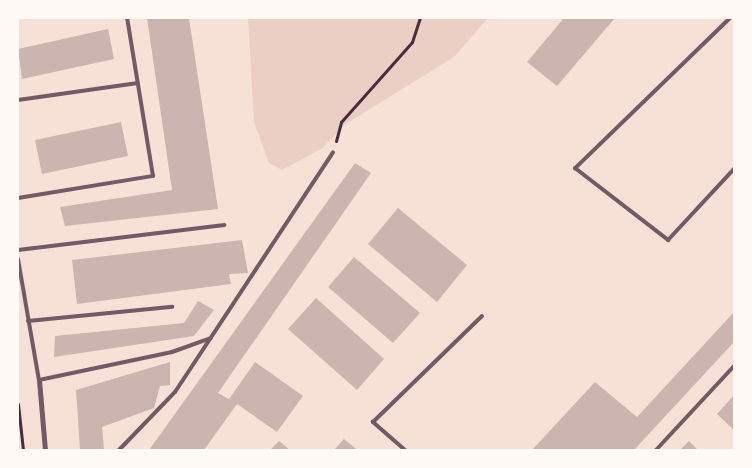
<!DOCTYPE html>
<style>
body{margin:0}
#map{position:relative;width:752px;height:468px;overflow:hidden;background:#f7e1d7;font-family:Inter,sans-serif}
div>[style]{position:absolute}
[style*='--x']{left:calc(var(--x)*1px);top:calc(var(--y)*1px);width:calc(var(--w)*1px);rotate:calc(var(--a)*1deg)}
.green>*{inset:0;background:#ebcfc5}
.building>*{inset:0;background:#ccb4b1}
.path>*{height:3px;margin:-1.5px;padding:0 1.5px;transform-origin:1.5px;border-radius:1.5px;background:#4a2c40}
.service>*{height:4px;margin:-2px;padding:0 2px;transform-origin:2px;border-radius:2px;background:#755966}
.minor>*{height:5px;margin:-2.5px;padding:0 2.5px;transform-origin:2.5px;border-radius:2.5px;background:#755966}
span{translate:-50% -50%;white-space:nowrap;text-align:center;line-height:1.15;-webkit-text-stroke:4px #fffaf5;paint-order:stroke}
.frame{position:absolute;inset:0;border:19px solid #fffaf5;pointer-events:none}
</style>
<div id="map">
<div class="green">
<div style="clip-path:polygon(248px 18px,488px 18px,454px 57px,344px 125px,323px 148px,282px 170px,269px 163px,254px 122px)"></div>
</div>
<div class="building">
<div style="clip-path:polygon(147px 18px,189px 18px,218px 209px,65px 226px,60px 207px,172px 190px)"></div>
<div style="clip-path:polygon(564px 18px,615px 18px,557px 86px,527px 62px)"></div>
<div style="clip-path:polygon(108px 29px,114px 59px,22px 79px,18px 49px)"></div>
<div style="clip-path:polygon(121px 122px,128px 156px,42px 174px,35px 140px)"></div>
<div style="clip-path:polygon(355px 163px,371px 173px,218px 393px,229px 399px,255px 362px,303px 396px,277px 432px,237px 404px,204px 450px,149px 450px)"></div>
<div style="clip-path:polygon(398px 208px,467px 265px,437px 302px,368px 244px)"></div>
<div style="clip-path:polygon(242px 240px,248px 273px,229px 274px,231px 284px,77px 304px,72px 260px)"></div>
<div style="clip-path:polygon(354px 257px,420px 313px,393px 343px,328px 287px)"></div>
<div style="clip-path:polygon(316px 298px,384px 359px,357px 390px,288px 329px)"></div>
<div style="clip-path:polygon(198px 301px,214px 310px,194px 336px,54px 357px,55px 336px,184px 323px)"></div>
<div style="clip-path:polygon(734px 312px,734px 342px,634px 450px,532px 450px,595px 382px,637px 417px)"></div>
<div style="clip-path:polygon(170px 362px,170px 385px,160px 386px,154px 408px,102px 427px,104px 450px,80px 450px,76px 390px)"></div>
<div style="clip-path:polygon(734px 395px,734px 430px,717px 414px)"></div>
<div style="clip-path:polygon(344px 439px,357px 450px,334px 450px)"></div>
<div style="clip-path:polygon(279px 441px,290px 450px,270px 450px)"></div>
<div style="clip-path:polygon(689px 441px,698px 450px,680px 450px)"></div>
</div>
<div class="path">
<div style="--x:336;--y:141;--w:20;--a:-75"></div>
<div style="--x:341;--y:122;--w:107;--a:-48.4"></div>
<div style="--x:412;--y:42;--w:25;--a:-72"></div>
<div style="--x:18;--y:404;--w:46;--a:83.8"></div>
</div>
<div class="service">
<div style="--x:730;--y:18;--w:216;--a:135.9"></div>
<div style="--x:575;--y:168;--w:118;--a:37.7"></div>
<div style="--x:668;--y:240;--w:97;--a:-47.1"></div>
<div style="--x:18;--y:100;--w:121;--a:-8.1"></div>
<div style="--x:18;--y:198;--w:137;--a:-9.3"></div>
<div style="--x:153;--y:176;--w:160;--a:-99.3"></div>
<div style="--x:18;--y:250;--w:208;--a:-6.9"></div>
<div style="--x:18;--y:259;--w:123;--a:80.2"></div>
<div style="--x:39;--y:380;--w:136;--a:-11.9"></div>
<div style="--x:172;--y:352;--w:41;--a:-19.7"></div>
<div style="--x:28;--y:321;--w:145;--a:-5.6"></div>
<div style="--x:119;--y:450;--w:81;--a:-46"></div>
<div style="--x:175;--y:392;--w:287;--a:-56.6"></div>
<div style="--x:405;--y:450;--w:43;--a:-138.8"></div>
<div style="--x:373;--y:422;--w:152;--a:-44.2"></div>
<div style="--x:656;--y:450;--w:115;--a:-47.1"></div>
</div>
<div class="minor">
<div style="--x:39;--y:380;--w:70;--a:85.1"></div>
</div>
<div class="frame"></div>
</div>
